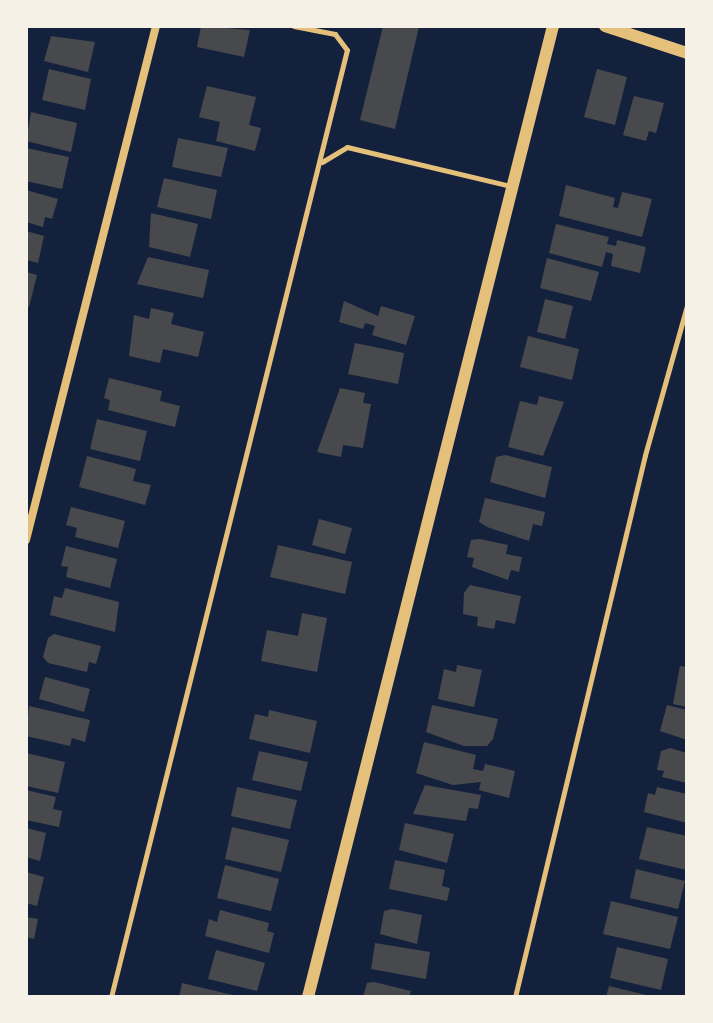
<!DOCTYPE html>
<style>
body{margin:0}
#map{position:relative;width:713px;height:1023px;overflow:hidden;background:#14213d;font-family:"Public Sans",sans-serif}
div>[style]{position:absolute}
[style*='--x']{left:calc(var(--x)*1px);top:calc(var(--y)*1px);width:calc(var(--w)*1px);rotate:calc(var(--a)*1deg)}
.building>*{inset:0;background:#48494c}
.service>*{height:5px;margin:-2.5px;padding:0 2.5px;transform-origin:2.5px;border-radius:2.5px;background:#e5c07b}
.minor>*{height:8px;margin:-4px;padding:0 4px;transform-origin:4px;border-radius:4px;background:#e5c07b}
.secondary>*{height:12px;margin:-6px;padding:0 6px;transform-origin:6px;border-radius:6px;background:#e5c07b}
span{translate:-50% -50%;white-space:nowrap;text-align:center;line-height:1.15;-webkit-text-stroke:8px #f6f1e7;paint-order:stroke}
.frame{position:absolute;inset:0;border:28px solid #f6f1e7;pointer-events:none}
</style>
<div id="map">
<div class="building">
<div style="clip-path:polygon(201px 26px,250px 30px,244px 57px,197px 47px)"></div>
<div style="clip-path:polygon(383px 26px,419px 27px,395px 129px,360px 120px)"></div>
<div style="clip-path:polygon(51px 36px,95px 42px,88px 72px,44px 61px)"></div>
<div style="clip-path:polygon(49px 69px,91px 79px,85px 110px,42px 100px)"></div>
<div style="clip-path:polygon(597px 69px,627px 77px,615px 125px,584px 117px)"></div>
<div style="clip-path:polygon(207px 86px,256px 97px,249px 125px,261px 128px,255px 151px,216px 141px,220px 122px,199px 117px)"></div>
<div style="clip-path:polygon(634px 96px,664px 103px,656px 133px,649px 131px,646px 141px,623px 135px)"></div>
<div style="clip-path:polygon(31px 112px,77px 123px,71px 152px,26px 141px)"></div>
<div style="clip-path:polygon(178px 138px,228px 148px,221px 177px,172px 167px)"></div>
<div style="clip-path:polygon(26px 148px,69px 157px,62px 189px,26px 181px)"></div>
<div style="clip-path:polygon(164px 178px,217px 190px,211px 219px,157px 207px)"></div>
<div style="clip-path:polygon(566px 185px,615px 198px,613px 207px,618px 208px,622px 192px,652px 199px,642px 237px,559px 216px)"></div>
<div style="clip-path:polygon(26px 190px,58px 199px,52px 219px,45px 217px,43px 227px,26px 222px)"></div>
<div style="clip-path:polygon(151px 213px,198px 224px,190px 257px,149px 247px)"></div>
<div style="clip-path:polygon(556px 224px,609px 237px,607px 244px,616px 246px,617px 240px,646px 247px,640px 273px,611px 266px,613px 254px,606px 252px,602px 267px,549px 253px)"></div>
<div style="clip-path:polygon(26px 231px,44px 236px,38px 263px,26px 260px)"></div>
<div style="clip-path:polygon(148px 257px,209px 270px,203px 298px,137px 284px)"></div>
<div style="clip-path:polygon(547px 258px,599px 272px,591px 301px,540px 288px)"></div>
<div style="clip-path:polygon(26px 272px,37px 275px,29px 307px,26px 307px)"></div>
<div style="clip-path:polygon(545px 299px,573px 306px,565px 339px,537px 332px)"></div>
<div style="clip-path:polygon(344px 301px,378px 316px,381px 306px,415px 316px,406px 345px,372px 335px,375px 326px,365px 323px,363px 329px,339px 322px)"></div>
<div style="clip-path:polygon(151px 308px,174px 313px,171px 324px,204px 332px,198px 357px,163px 349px,160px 363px,129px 356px,134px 315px,149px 319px)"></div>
<div style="clip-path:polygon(528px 336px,579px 349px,572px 380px,520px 367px)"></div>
<div style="clip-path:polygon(355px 343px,404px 353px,398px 384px,348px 374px)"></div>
<div style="clip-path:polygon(109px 378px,162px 391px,160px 401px,180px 406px,175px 427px,108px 410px,110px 400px,104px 398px)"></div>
<div style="clip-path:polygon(340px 388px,365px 393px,363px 403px,371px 404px,363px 448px,343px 445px,341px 457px,317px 452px)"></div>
<div style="clip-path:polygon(539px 396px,564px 402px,543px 456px,508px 447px,520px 401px,537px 405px)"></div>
<div style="clip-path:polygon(97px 419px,147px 431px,140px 461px,90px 449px)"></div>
<div style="clip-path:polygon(505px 455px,552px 467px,545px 498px,490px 482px,496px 457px)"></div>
<div style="clip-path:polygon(87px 456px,136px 469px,133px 481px,151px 485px,145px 505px,79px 487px)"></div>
<div style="clip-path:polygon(485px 498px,545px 512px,542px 526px,533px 524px,529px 541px,487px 527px,479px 522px)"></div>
<div style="clip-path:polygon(71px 507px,125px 521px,118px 548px,75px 537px,77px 528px,66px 525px)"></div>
<div style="clip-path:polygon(319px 519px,352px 528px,345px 554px,312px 545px)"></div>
<div style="clip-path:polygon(480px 539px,508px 545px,506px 554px,522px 557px,519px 572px,511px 570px,508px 580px,472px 567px,474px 558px,467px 557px,471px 540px)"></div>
<div style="clip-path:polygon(278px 545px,352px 562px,345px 594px,270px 577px)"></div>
<div style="clip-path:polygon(66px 546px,117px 559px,110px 588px,66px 577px,68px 567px,61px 566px)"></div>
<div style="clip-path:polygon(470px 585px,521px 596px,515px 624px,496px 620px,494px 629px,477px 626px,478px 617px,463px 614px,464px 593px)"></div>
<div style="clip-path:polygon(65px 588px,119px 602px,115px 632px,50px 615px,54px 596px,62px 598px)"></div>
<div style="clip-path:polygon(302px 613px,327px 618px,317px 672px,261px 661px,267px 630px,298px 636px)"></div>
<div style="clip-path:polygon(54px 634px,101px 646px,96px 664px,89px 662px,87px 672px,48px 663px,43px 657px,48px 638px)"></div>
<div style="clip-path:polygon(457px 665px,482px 670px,474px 707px,438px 699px,444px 669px,456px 672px)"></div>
<div style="clip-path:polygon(680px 666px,687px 667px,687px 707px,673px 704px)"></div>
<div style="clip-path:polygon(45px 677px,90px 689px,84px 712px,39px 699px)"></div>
<div style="clip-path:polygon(432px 705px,498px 719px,493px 739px,487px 746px,464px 746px,426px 732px)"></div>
<div style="clip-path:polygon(667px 705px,687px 710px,687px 740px,660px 731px)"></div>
<div style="clip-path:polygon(29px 706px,90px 720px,85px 742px,72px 738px,70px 746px,26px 736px)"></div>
<div style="clip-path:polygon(269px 710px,317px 721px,310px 753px,249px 739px,255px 714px,268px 717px)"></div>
<div style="clip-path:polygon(424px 742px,476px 755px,473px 769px,483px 771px,485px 764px,515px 771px,509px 798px,479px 790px,481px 782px,453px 785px,416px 773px)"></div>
<div style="clip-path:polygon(670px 748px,687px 753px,687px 783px,662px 777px,664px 771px,657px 770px,661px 751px)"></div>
<div style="clip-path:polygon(259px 751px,308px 762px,301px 791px,252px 780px)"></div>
<div style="clip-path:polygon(26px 753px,65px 762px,58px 793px,26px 786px)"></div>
<div style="clip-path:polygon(425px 785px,481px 795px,478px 809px,469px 808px,466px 821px,413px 814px)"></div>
<div style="clip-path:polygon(237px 787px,297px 800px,290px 829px,231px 816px)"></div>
<div style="clip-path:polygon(657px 787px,687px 794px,687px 823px,644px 812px,648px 793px,655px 795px)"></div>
<div style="clip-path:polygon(26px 790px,56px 797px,53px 809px,62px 811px,59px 827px,26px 820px)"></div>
<div style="clip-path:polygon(405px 823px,454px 834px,447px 863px,399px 850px)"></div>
<div style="clip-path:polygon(232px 827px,289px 840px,281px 872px,225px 859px)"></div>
<div style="clip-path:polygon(647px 827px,687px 836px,687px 870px,639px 859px)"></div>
<div style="clip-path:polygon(26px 828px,46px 833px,40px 861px,26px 857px)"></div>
<div style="clip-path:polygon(395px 860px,445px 870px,442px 886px,450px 888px,447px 901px,389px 889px)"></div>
<div style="clip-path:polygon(225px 865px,279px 879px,271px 911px,217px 898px)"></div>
<div style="clip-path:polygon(636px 869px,685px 881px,678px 909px,630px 898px)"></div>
<div style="clip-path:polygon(26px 872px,44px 877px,37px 906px,26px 903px)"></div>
<div style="clip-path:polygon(611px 901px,678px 917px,670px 949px,603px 934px)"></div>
<div style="clip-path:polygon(392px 909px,422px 915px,417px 944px,380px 934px,384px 911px)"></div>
<div style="clip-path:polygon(220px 910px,269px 923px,267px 931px,274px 933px,269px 953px,205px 936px,209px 919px,217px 922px)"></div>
<div style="clip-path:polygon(26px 917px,38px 919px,34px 939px,26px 937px)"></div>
<div style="clip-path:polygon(375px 943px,430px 952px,426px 979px,371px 969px)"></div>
<div style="clip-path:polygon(617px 947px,668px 959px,661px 990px,610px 978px)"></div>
<div style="clip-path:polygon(216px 950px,265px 963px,257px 991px,208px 979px)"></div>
<div style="clip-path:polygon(374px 982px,411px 991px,409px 997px,363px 997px,367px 983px)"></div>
<div style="clip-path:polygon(182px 983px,237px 996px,236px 997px,179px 997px)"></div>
<div style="clip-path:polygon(609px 986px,650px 996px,650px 997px,606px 997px)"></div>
</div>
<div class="service">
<div style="--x:322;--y:162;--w:29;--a:-31"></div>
<div style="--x:347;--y:147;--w:169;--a:13.4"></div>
<div style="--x:111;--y:997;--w:976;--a:-76.01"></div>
<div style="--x:347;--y:50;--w:20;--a:-127"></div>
<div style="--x:335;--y:34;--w:42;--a:-169"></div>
<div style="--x:515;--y:997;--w:557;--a:-76.51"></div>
<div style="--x:645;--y:455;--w:155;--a:-74.3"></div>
</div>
<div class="minor">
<div style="--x:26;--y:540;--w:530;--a:-75.81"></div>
</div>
<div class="secondary">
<div style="--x:605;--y:26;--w:86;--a:18.2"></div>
<div style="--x:308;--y:997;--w:1001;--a:-75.84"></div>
</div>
<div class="frame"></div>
</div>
